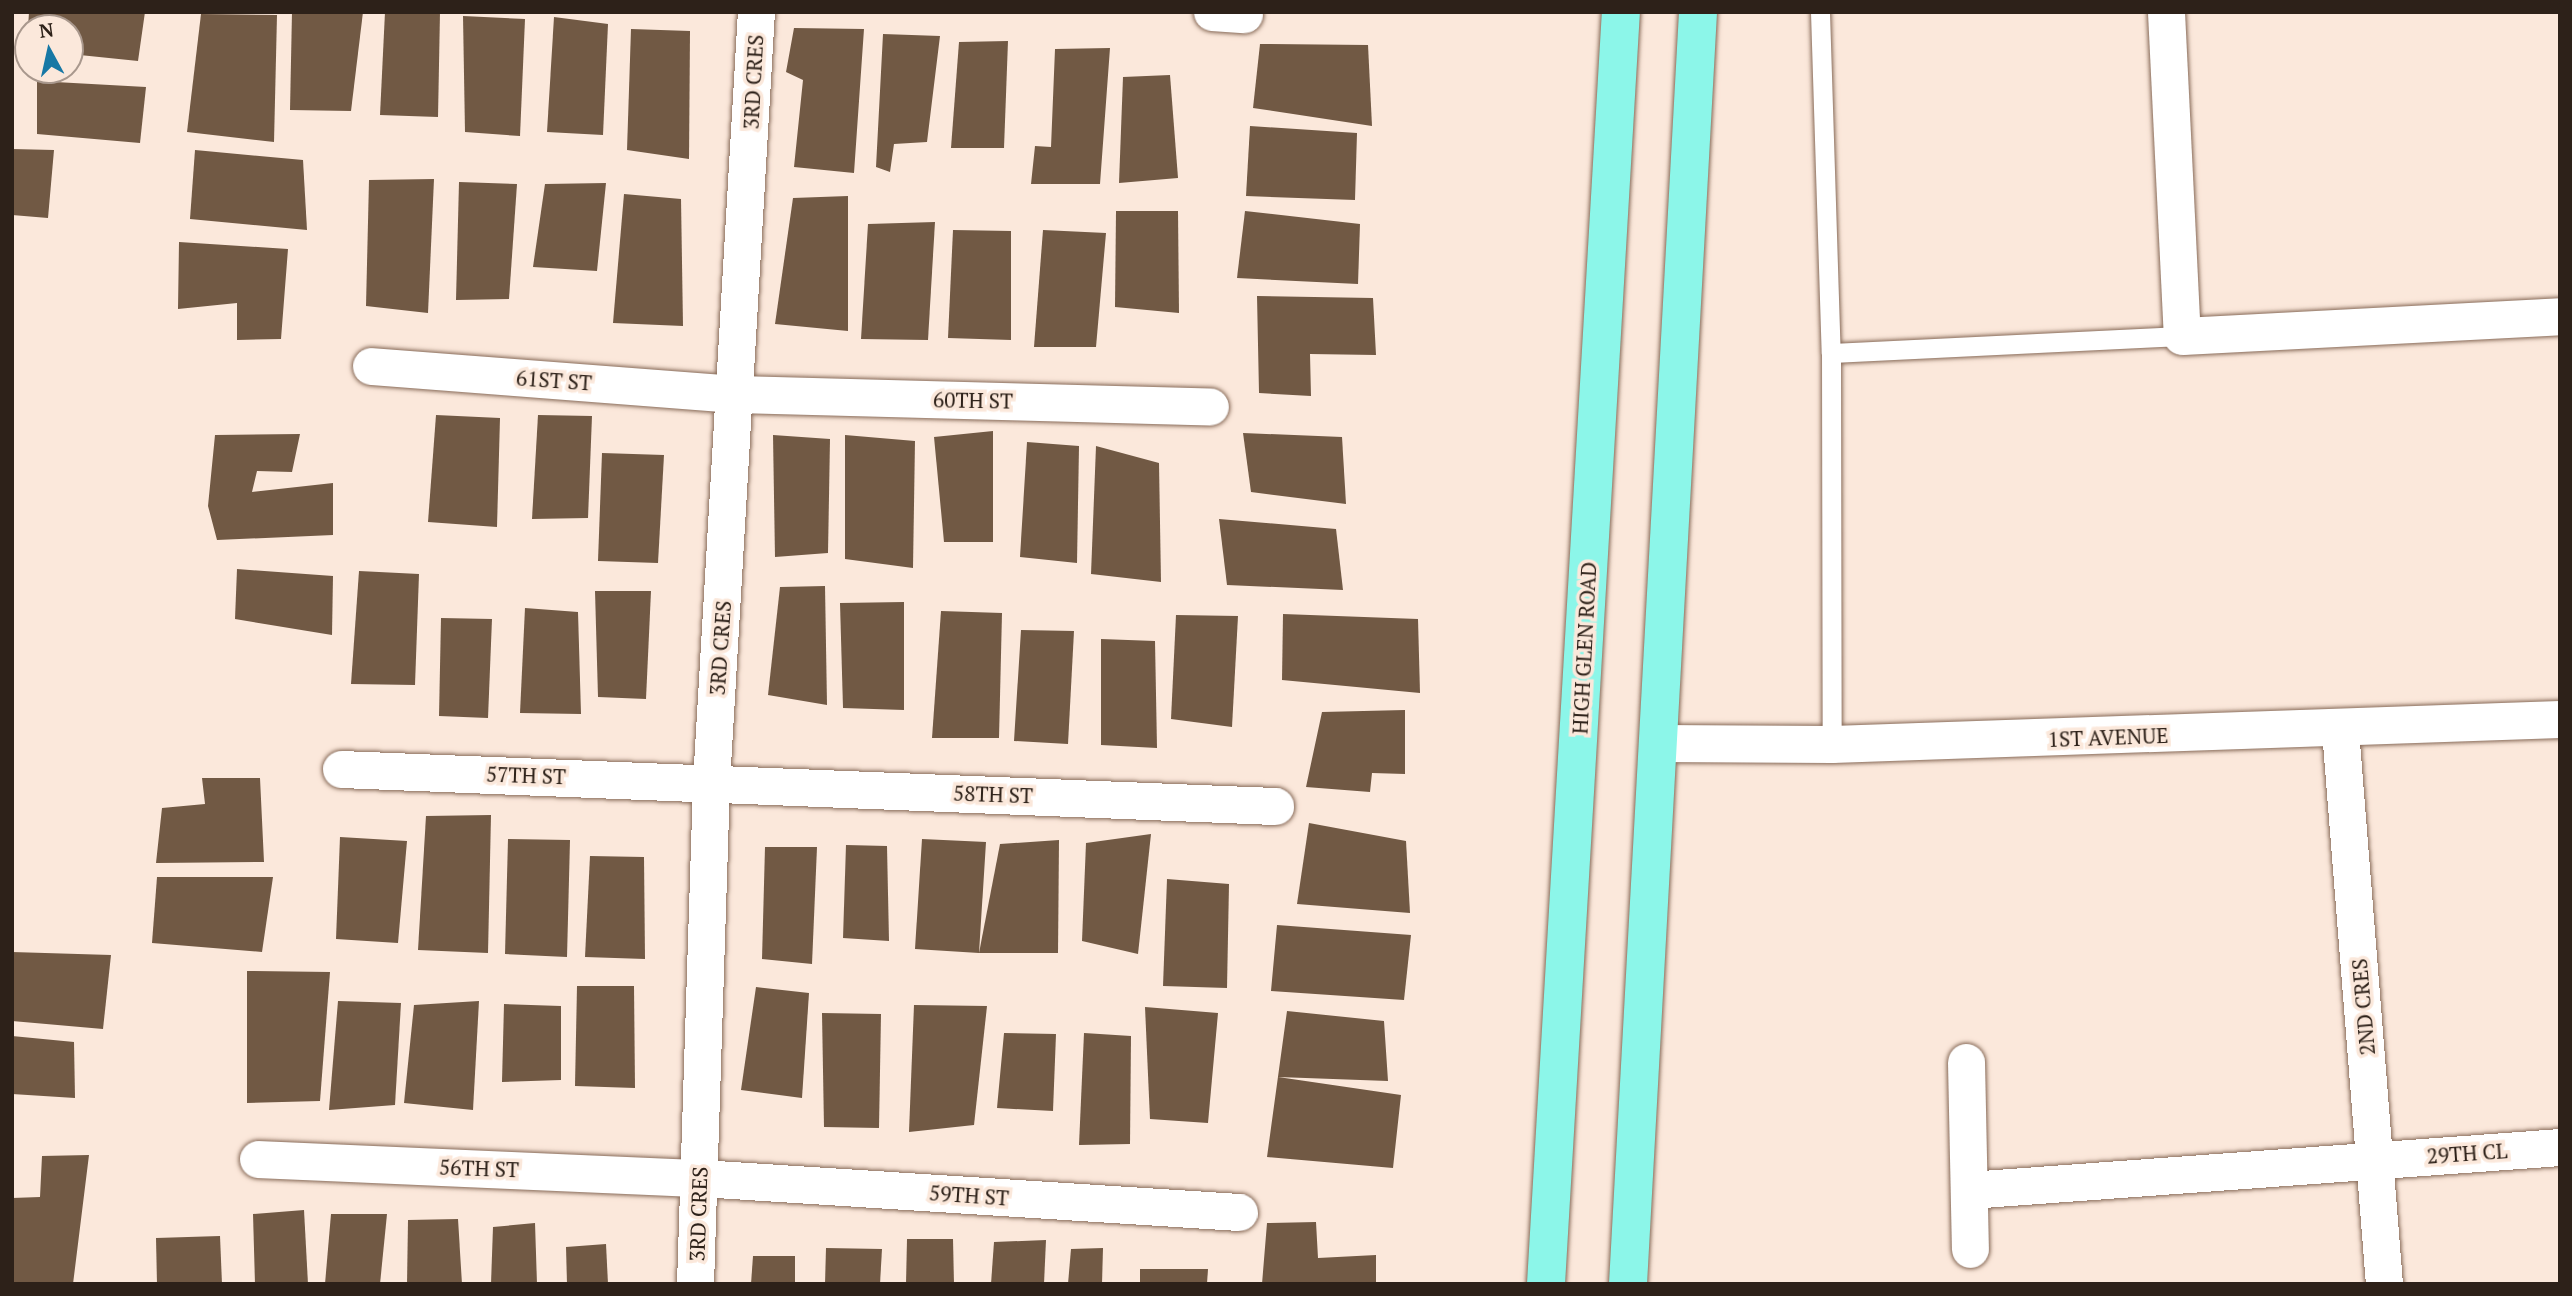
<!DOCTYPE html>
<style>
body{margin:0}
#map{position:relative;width:2572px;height:1296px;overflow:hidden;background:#fbe8db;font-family:"PT Serif",serif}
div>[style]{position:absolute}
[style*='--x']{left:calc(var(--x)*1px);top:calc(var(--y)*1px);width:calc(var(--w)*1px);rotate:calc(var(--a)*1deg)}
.building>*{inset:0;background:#715944}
.roads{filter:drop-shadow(0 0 2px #886b59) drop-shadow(0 0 2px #886b59)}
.service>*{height:19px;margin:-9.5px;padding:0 9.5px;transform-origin:9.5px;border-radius:9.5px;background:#fff}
.minor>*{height:37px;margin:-18.5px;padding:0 18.5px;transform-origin:18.5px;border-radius:18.5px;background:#fff}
.primary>*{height:38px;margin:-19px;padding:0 19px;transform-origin:19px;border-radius:19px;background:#8cf6e9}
span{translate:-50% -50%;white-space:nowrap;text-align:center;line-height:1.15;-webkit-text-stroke:7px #fbe8db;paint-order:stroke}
.street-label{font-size:21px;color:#2d2119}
.frame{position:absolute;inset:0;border:14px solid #2d2119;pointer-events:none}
.north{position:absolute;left:14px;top:14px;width:70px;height:70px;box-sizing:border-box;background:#fbe8db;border:2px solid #a9988d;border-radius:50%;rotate:352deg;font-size:19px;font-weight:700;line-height:28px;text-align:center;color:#2d2119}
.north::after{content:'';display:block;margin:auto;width:24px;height:32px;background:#1778a5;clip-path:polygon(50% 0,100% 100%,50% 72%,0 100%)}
</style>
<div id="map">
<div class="building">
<div style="clip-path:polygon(29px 12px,145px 12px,138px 61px,70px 54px,70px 28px,28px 28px)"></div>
<div style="clip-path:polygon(292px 12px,363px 12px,351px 111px,290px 110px)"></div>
<div style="clip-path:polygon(385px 12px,440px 12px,438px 117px,380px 115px)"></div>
<div style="clip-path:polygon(201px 14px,277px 15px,274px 142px,187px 132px)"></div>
<div style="clip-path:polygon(463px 16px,525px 19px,520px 136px,465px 132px)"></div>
<div style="clip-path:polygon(554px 17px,608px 24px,603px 135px,547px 132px)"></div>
<div style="clip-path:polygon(794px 28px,864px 29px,854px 173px,794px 167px,803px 80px,786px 72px)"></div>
<div style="clip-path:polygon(631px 29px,690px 31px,689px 159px,627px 150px)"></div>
<div style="clip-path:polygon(883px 34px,940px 36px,927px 142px,894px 144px,890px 172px,876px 167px)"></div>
<div style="clip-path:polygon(1008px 41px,1004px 148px,951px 148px,959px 42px)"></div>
<div style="clip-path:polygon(1260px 44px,1368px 45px,1372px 126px,1253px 108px)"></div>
<div style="clip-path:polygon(1110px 48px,1100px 184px,1031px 184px,1035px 146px,1051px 147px,1055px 49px)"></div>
<div style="clip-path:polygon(1170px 75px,1178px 178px,1119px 183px,1123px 77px)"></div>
<div style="clip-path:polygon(37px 81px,146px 87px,140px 143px,37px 134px)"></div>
<div style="clip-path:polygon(1250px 126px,1357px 133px,1355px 200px,1246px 196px)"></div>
<div style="clip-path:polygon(12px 149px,54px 150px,48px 218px,12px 215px)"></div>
<div style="clip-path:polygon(195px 150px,303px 160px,307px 230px,190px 219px)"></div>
<div style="clip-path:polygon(434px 179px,428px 313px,366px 306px,369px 180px)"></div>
<div style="clip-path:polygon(459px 182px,517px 184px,509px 299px,456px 300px)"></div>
<div style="clip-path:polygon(606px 183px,597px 271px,533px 267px,545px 184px)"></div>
<div style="clip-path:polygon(624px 194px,681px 199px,683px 326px,613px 323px)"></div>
<div style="clip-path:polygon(848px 196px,848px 331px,775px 324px,793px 198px)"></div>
<div style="clip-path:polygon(1116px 211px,1178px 211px,1179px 313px,1115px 307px)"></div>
<div style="clip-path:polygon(1245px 211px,1360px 224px,1358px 284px,1237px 278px)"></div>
<div style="clip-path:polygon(935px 222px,928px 340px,861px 339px,868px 224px)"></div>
<div style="clip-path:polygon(953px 230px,1011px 231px,1011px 340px,948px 338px)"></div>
<div style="clip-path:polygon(1043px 230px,1106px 233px,1096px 347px,1034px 347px)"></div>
<div style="clip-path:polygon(179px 242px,288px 249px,281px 339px,237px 340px,237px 303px,178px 309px)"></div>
<div style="clip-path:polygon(1257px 296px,1373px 298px,1376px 355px,1310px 354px,1311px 396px,1259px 393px)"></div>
<div style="clip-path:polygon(436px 415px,500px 418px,497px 527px,428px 522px)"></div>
<div style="clip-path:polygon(538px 415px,592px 416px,588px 518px,532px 519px)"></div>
<div style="clip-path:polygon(993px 431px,993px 542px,944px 542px,934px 437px)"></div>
<div style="clip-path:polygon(1243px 433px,1342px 437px,1346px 504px,1251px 492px)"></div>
<div style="clip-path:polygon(300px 434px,292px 472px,257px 471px,252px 492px,333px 483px,333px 535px,217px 540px,208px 506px,215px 435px)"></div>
<div style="clip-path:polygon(773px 435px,830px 439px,828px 553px,775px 557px)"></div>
<div style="clip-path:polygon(845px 435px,915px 441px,913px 568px,845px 559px)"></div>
<div style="clip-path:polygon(1027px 442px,1079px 446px,1077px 563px,1020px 557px)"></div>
<div style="clip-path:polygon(1096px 446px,1159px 463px,1161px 582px,1091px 574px)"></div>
<div style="clip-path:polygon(602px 453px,664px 455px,658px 563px,598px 561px)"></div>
<div style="clip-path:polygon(1219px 519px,1336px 529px,1343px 590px,1227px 585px)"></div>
<div style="clip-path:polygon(237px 569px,333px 576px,332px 635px,235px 619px)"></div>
<div style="clip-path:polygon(359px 571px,419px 574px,415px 685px,351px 684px)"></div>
<div style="clip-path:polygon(825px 586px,827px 705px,768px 695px,780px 587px)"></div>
<div style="clip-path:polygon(595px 591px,651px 591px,646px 699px,598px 697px)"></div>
<div style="clip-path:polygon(904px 602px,904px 710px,843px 708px,840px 603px)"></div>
<div style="clip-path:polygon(525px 608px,578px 612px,581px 714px,520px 713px)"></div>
<div style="clip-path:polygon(941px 611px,1002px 613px,999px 738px,932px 738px)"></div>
<div style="clip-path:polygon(1283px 614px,1418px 619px,1420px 693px,1282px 680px)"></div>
<div style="clip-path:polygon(1176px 615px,1238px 616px,1232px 727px,1171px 719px)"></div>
<div style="clip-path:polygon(441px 618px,492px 619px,488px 718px,439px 716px)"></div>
<div style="clip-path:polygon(1021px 630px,1074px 631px,1068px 744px,1014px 741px)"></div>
<div style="clip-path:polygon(1101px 639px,1155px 641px,1157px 748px,1101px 745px)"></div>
<div style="clip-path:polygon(1405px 710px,1405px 774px,1372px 773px,1370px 792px,1306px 787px,1322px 712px)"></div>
<div style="clip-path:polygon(202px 778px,260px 778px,264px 862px,156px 863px,162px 808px,205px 804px)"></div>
<div style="clip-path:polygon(491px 815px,488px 953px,418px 950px,426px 816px)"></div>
<div style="clip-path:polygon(1309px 823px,1406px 841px,1410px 913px,1297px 904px)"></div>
<div style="clip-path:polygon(1151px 834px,1138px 954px,1082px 941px,1086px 843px)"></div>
<div style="clip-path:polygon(340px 837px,407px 841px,398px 943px,336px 939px)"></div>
<div style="clip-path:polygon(508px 839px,570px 840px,567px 957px,505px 954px)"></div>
<div style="clip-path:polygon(922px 839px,986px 842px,979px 953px,915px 949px)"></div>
<div style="clip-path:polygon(1059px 840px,1058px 953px,979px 953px,1000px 844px)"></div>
<div style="clip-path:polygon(846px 845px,887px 846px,889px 941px,843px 938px)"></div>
<div style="clip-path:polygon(765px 847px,817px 847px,812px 964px,762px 959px)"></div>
<div style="clip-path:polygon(590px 856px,644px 857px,645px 959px,585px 957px)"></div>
<div style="clip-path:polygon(157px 877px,273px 877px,262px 952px,152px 943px)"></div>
<div style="clip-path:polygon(1167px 879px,1229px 884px,1227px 988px,1163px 986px)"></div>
<div style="clip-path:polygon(1277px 925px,1411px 935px,1404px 1000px,1271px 991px)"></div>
<div style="clip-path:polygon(12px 952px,111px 955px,103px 1029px,12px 1021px)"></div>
<div style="clip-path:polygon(247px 971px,330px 972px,320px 1101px,247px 1103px)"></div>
<div style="clip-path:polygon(577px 986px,634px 986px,635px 1088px,575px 1086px)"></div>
<div style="clip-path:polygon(756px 987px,809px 993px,802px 1098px,741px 1090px)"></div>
<div style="clip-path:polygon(338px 1001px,401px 1003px,395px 1105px,329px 1110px)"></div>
<div style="clip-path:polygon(479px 1001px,473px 1110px,404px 1103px,414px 1005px)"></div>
<div style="clip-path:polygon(504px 1004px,561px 1006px,561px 1080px,502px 1082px)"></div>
<div style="clip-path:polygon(914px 1005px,987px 1006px,974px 1125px,909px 1132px)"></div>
<div style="clip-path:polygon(1145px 1007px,1218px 1013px,1208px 1123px,1150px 1119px)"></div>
<div style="clip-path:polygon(1287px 1011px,1384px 1021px,1388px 1081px,1278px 1077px,1401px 1095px,1393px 1168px,1267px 1157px)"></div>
<div style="clip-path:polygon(822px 1013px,881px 1014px,879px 1128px,824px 1127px)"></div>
<div style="clip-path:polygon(1004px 1033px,1056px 1034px,1053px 1111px,997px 1108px)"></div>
<div style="clip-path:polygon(1084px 1033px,1131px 1036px,1130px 1144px,1079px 1145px)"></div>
<div style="clip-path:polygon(12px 1036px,74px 1042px,75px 1098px,12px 1094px)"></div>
<div style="clip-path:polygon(89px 1155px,73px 1284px,12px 1284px,12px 1198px,40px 1197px,42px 1156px)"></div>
<div style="clip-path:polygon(304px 1210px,308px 1284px,255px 1284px,253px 1214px)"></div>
<div style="clip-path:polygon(331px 1214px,387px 1214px,380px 1284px,325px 1284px)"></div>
<div style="clip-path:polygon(458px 1219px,462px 1284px,407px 1284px,408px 1220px)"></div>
<div style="clip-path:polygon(1316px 1222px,1318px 1258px,1376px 1255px,1376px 1284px,1262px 1284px,1267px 1223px)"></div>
<div style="clip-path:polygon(535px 1223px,537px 1284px,491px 1284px,493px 1227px)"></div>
<div style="clip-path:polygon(220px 1236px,222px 1284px,157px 1284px,156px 1238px)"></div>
<div style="clip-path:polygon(907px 1239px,953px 1239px,954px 1284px,906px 1284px)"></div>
<div style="clip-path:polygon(1046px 1240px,1044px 1284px,991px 1284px,994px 1242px)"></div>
<div style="clip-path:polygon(606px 1244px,608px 1284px,567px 1284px,566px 1247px)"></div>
<div style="clip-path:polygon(826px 1248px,882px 1249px,880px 1284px,825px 1284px)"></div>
<div style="clip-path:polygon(1103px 1248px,1102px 1284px,1068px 1284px,1071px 1249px)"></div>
<div style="clip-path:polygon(753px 1256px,795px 1256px,795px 1284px,751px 1284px)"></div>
<div style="clip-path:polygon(1140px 1269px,1208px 1269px,1207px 1284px,1140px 1284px)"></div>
</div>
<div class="roads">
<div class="service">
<div style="--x:1820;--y:12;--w:341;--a:88.2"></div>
<div style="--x:1831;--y:353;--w:391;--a:89.9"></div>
<div style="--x:1831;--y:353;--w:351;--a:-2.8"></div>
</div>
<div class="minor">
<div style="--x:1212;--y:12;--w:32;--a:4"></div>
<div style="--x:2166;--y:12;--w:324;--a:87.2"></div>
<div style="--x:2182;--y:336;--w:379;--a:-3"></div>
<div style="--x:371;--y:366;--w:366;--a:4.4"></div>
<div style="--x:736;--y:394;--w:474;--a:1.5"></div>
<div style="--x:2340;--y:730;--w:556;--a:85.46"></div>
<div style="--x:1657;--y:743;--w:175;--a:0.3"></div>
<div style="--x:1832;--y:744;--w:728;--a:-1.97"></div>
<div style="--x:341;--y:769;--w:935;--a:2.27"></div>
<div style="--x:1966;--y:1062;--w:187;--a:88.8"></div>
<div style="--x:258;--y:1159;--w:442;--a:2.5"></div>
<div style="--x:700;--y:1178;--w:540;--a:3.61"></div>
<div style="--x:1969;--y:1190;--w:593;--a:-4.16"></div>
<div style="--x:695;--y:1284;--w:502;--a:-88.17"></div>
<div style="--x:711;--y:782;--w:771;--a:-86.66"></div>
</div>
<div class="primary">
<div style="--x:1546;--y:1284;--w:1274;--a:-86.63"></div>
<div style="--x:1628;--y:1284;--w:1274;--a:-86.85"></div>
</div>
</div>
<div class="street-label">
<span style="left:753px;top:82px;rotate:-87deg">3RD CRES</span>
<span style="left:554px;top:380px;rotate:4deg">61ST ST</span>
<span style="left:973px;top:400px;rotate:1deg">60TH ST</span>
<span style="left:720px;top:648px;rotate:-86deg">3RD CRES</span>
<span style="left:1584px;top:648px;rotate:-87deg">HIGH GLEN ROAD</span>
<span style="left:2108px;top:737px;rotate:-2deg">1ST AVENUE</span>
<span style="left:526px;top:775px;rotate:2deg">57TH ST</span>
<span style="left:993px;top:794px;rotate:2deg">58TH ST</span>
<span style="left:2363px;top:1007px;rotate:-95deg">2ND CRES</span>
<span style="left:2467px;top:1153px;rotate:-4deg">29TH CL</span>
<span style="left:479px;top:1168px;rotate:2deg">56TH ST</span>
<span style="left:969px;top:1195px;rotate:4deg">59TH ST</span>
<span style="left:698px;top:1214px;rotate:-88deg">3RD CRES</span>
</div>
<div class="frame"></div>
<div class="north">N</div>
</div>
